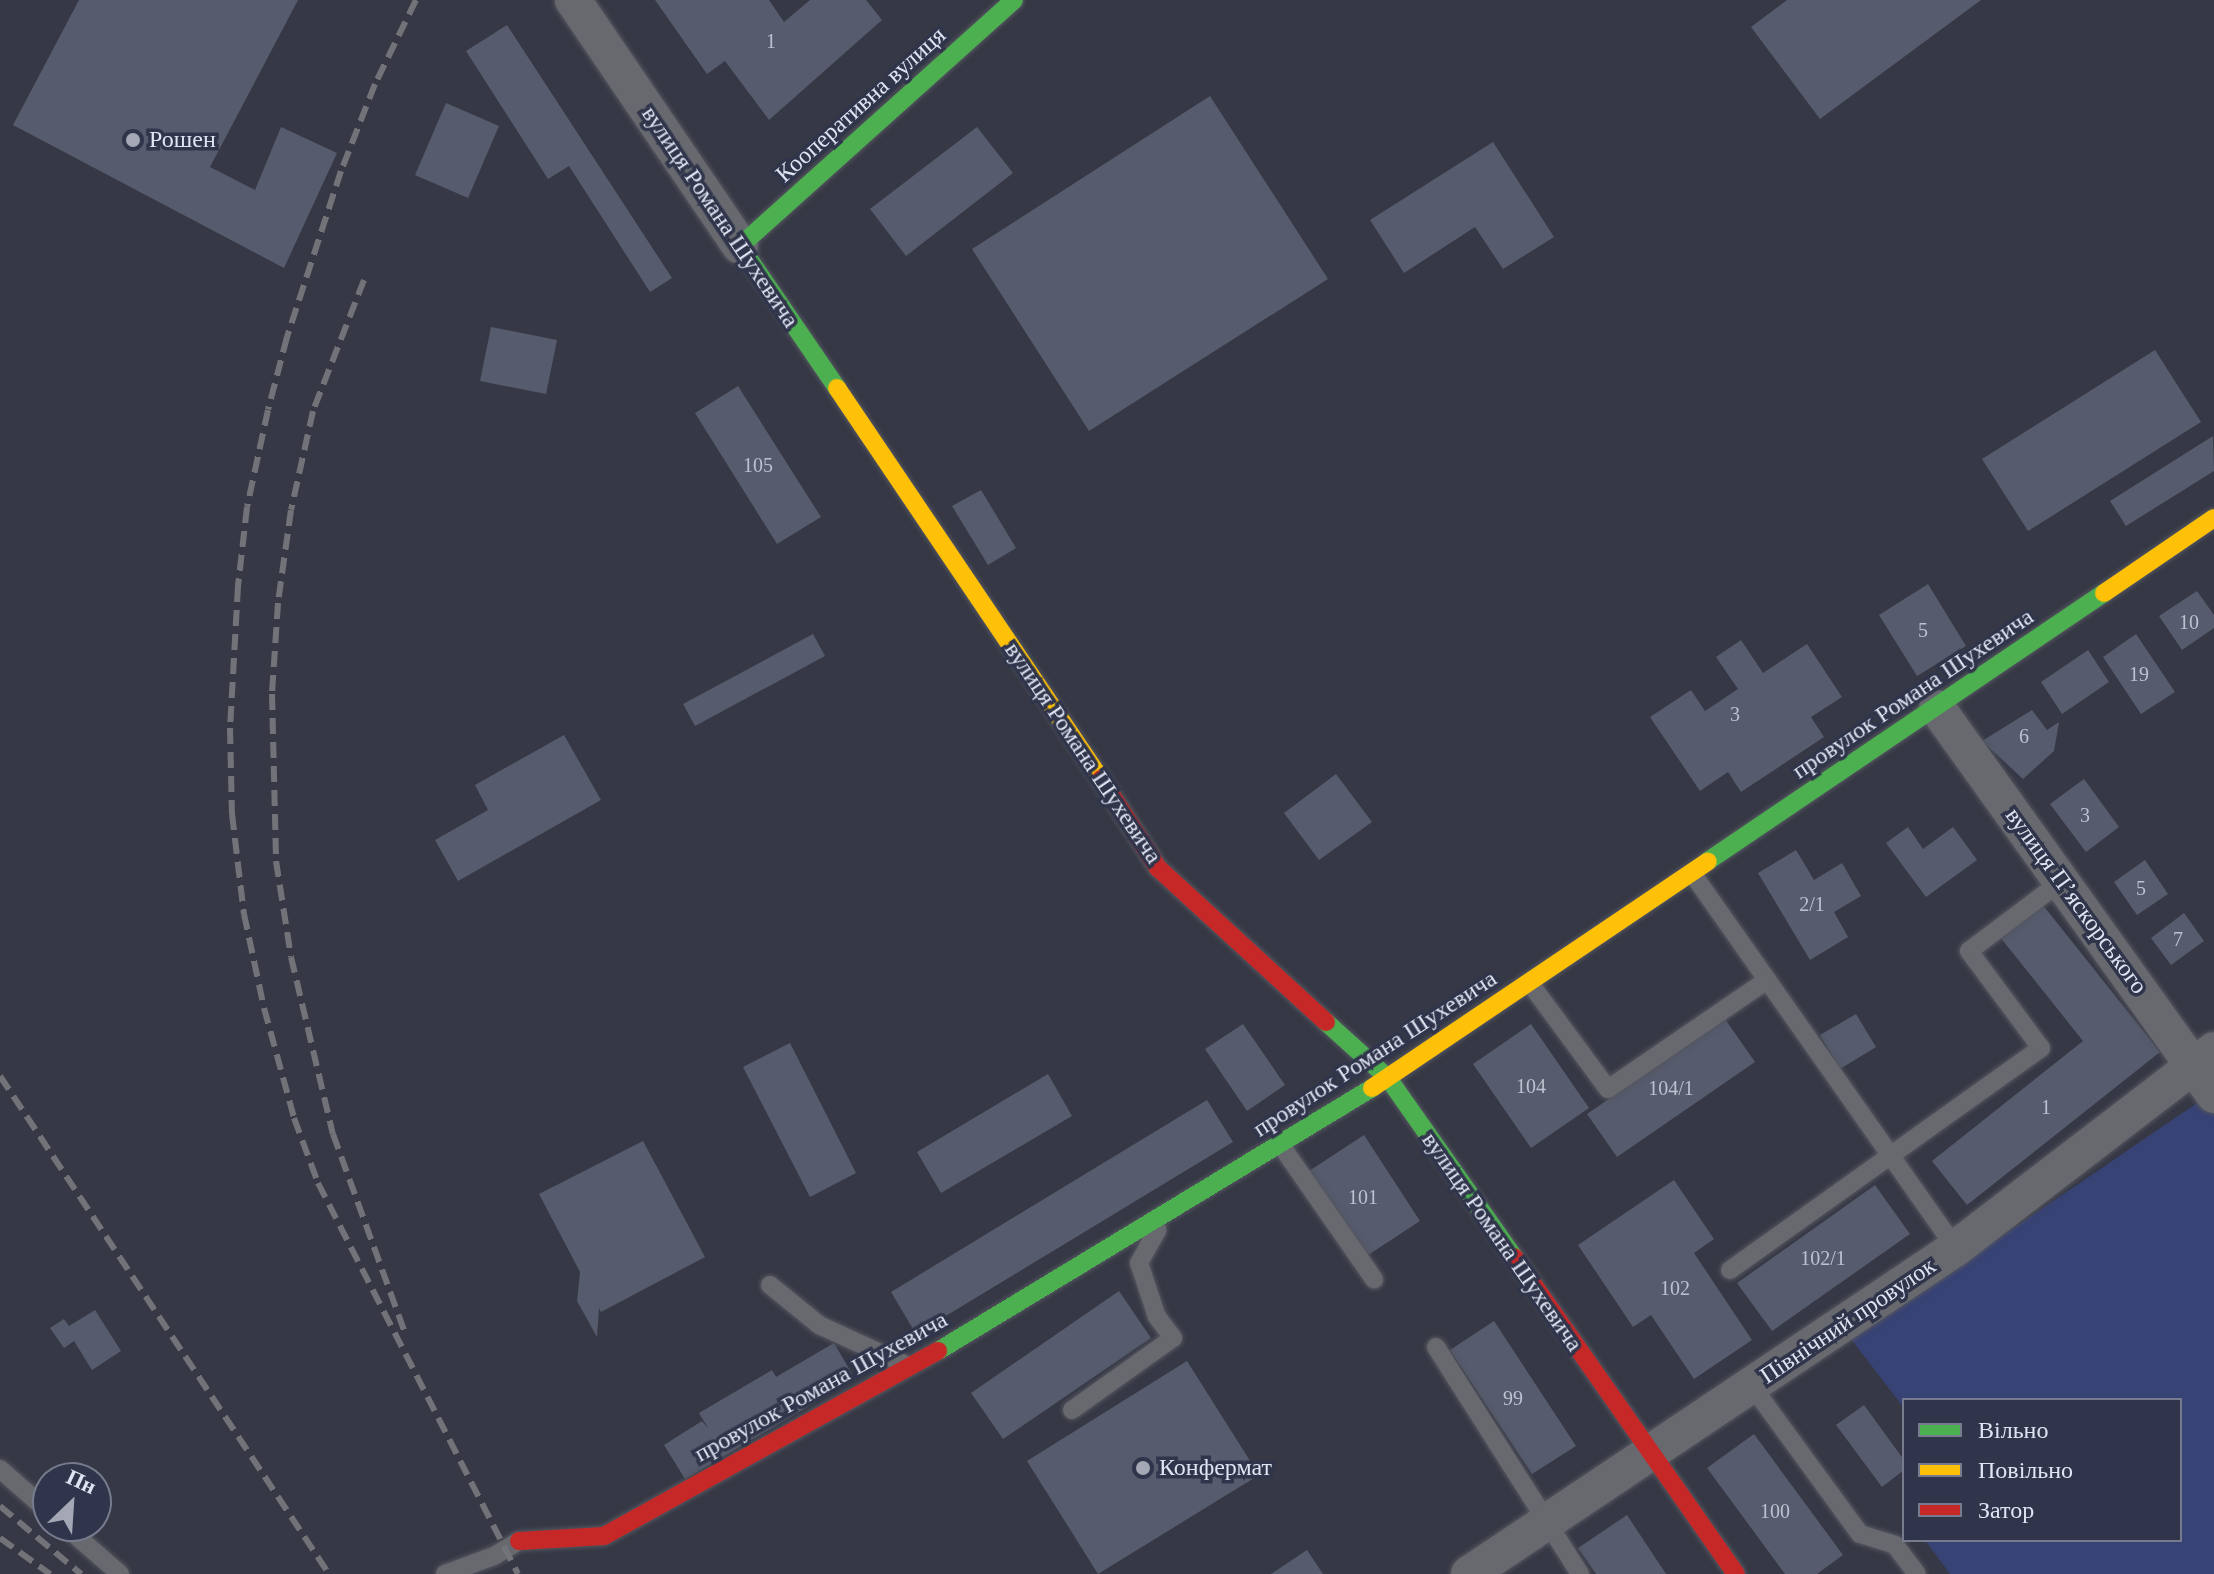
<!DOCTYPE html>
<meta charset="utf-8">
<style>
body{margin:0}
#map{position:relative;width:2214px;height:1574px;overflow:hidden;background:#363945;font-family:"Times New Roman",serif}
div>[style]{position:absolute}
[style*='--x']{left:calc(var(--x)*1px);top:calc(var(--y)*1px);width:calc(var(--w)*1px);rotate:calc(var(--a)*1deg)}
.green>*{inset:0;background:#374275}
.building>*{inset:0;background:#565b6d}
.roads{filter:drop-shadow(0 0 2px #53555f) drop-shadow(0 0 2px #53555f)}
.lane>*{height:18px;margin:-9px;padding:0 9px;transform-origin:9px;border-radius:9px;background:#67696e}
.street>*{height:36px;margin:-18px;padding:0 18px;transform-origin:18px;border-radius:18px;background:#67696e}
.fast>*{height:18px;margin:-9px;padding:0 9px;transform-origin:9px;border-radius:9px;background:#4caf50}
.slow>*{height:18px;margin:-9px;padding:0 9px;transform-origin:9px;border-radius:9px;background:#ffc107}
.jam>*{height:18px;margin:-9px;padding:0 9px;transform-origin:9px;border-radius:9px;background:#c62828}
.rail>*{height:6px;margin-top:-3px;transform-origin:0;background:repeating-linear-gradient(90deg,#727379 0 16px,transparent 0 24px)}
.dots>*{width:22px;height:22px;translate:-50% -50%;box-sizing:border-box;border:4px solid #30354b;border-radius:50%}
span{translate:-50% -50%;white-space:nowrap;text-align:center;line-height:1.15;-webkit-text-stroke:7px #30354b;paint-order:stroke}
.number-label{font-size:20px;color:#bdc2d1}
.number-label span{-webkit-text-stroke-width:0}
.street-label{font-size:24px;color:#dfe4f2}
.poi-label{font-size:24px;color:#dfe4f2}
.left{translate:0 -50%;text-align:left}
.legend{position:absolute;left:1902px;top:1398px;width:280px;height:144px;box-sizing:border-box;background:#30354b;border:2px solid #767b8e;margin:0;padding:10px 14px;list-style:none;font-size:24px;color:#dfe4f2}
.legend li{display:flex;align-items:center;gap:16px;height:40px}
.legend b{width:40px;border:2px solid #767b8e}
.north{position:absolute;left:32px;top:1462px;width:80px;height:80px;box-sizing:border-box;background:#30354b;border:2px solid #767b8e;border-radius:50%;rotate:25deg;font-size:22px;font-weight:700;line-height:32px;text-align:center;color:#dfe4f2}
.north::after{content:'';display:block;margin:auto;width:28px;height:36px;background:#a4a8b5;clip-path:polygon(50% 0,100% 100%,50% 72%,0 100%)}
</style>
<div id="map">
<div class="green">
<div style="clip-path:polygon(2203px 1099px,2214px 1115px,2214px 1574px,1950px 1574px,1925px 1540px,2180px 1540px,2180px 1400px,1904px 1400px,1904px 1408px,1851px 1339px)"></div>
</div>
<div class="building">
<div style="clip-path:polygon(79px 0,298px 0,210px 167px,255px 190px,281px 127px,337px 153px,284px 268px,13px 125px)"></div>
<div style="clip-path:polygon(655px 0,769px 0,784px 22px,810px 0,866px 0,882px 20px,769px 120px,725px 61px,707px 74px)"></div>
<div style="clip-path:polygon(1787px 0,1981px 0,1820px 119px,1751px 27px)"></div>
<div style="clip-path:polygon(507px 25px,672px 278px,650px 292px,569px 166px,548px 179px,466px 51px)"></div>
<div style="clip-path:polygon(1210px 96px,1328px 279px,1089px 431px,972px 249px)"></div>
<div style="clip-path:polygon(446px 103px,499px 126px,468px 198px,415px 175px)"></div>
<div style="clip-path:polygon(977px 127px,1013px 173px,906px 256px,870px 209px)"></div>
<div style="clip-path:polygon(1493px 142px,1554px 237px,1503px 269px,1475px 227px,1404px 273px,1370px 220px)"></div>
<div style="clip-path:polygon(491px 327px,557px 340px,546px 394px,480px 381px)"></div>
<div style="clip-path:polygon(2155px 350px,2201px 422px,2028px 531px,1982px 459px)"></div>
<div style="clip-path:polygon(738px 386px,821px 517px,777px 544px,695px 413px)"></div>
<div style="clip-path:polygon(2213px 436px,2214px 471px,2126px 526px,2110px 501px)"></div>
<div style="clip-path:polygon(981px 490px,1016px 548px,988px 565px,952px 506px)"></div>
<div style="clip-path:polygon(1928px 584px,1966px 646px,1917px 676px,1879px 615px)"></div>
<div style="clip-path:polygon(2197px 591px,2214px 615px,2214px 628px,2182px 650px,2159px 616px)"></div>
<div style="clip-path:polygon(813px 634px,825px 656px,695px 726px,683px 704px)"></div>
<div style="clip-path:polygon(2136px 634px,2175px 692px,2141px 714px,2103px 657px)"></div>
<div style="clip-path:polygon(1741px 640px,1763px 673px,1807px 644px,1842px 697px,1811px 717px,1824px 737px,1741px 792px,1728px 772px,1700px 791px,1650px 717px,1691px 690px,1705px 711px,1738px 689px,1716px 657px)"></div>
<div style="clip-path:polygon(2088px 650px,2109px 682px,2062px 714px,2041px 682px)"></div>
<div style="clip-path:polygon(2032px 710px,2047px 730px,2059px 722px,2054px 751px,2023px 779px,1982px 741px)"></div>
<div style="clip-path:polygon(564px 735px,601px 800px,458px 881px,435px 840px,488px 810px,475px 785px)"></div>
<div style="clip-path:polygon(1336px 774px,1372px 822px,1319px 860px,1284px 813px)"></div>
<div style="clip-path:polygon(2084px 779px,2119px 827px,2086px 852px,2050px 804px)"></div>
<div style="clip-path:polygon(1908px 827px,1923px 849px,1953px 827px,1977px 860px,1926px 897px,1886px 843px)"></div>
<div style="clip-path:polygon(1796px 850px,1814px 880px,1842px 863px,1861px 896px,1834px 912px,1848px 937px,1810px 960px,1758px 873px)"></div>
<div style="clip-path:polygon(2145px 860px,2168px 894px,2137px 915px,2114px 882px)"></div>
<div style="clip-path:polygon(2042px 904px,2160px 1052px,1967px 1205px,1932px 1161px,2083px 1041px,2000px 937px)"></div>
<div style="clip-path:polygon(2184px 913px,2204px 941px,2171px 965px,2151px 938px)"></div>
<div style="clip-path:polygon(1856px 1014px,1876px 1047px,1840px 1069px,1820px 1035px)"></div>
<div style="clip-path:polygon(1725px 1019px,1755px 1062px,1617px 1157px,1587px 1114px)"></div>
<div style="clip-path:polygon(1243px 1024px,1285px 1085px,1247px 1111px,1205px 1049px)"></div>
<div style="clip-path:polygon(1531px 1024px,1589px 1108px,1531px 1148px,1473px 1064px)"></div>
<div style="clip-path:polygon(790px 1043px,856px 1173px,810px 1197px,743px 1067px)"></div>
<div style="clip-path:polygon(1048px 1074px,1072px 1116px,941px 1193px,917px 1152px)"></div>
<div style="clip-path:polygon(1207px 1100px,1233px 1142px,916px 1334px,891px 1292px)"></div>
<div style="clip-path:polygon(1364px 1135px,1420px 1221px,1362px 1259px,1306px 1173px)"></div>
<div style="clip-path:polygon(643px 1141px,705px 1257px,601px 1312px,599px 1308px,597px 1337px,577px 1301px,580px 1272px,539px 1194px)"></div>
<div style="clip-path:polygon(1674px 1180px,1714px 1239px,1694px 1253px,1752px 1340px,1694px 1379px,1651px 1315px,1633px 1327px,1578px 1245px)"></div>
<div style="clip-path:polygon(1875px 1185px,1910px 1234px,1772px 1331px,1737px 1283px)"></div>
<div style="clip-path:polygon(1119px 1291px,1151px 1338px,1003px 1439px,971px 1393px)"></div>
<div style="clip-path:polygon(95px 1310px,121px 1351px,92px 1370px,74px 1341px,64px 1348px,50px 1328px,64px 1319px,69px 1326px)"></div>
<div style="clip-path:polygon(1494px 1321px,1576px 1446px,1532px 1474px,1450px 1350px)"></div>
<div style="clip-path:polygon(834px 1343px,855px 1379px,685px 1479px,664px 1445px,702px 1421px,708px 1428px,699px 1413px,772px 1370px,776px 1377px)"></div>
<div style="clip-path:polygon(1187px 1361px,1259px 1475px,1098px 1574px,1027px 1461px)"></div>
<div style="clip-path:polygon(1864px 1405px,1904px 1460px,1904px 1470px,1882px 1487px,1836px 1425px)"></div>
<div style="clip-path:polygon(1754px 1434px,1843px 1555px,1817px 1574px,1785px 1574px,1707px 1468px)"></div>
<div style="clip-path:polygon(1627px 1515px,1666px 1574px,1596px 1574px,1578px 1548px)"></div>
<div style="clip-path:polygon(1307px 1550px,1323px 1574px,1271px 1574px)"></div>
</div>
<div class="roads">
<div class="lane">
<div style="--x:1692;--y:873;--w:459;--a:54.9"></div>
<div style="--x:1529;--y:982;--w:133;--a:53.6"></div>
<div style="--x:1608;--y:1089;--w:193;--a:-34.4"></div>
<div style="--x:1280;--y:1144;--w:165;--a:55.2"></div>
<div style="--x:1730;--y:1270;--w:382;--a:-35.5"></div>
<div style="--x:2041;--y:1048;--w:121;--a:-126.6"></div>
<div style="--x:1969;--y:951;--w:118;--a:-37.1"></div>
<div style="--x:770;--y:1285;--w:63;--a:39.2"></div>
<div style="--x:819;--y:1325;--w:94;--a:24.6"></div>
<div style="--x:1436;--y:1347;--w:269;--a:57.6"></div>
<div style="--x:1752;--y:1386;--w:183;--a:53.9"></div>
<div style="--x:1860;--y:1534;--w:37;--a:17"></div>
<div style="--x:1895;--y:1545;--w:36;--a:53"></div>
<div style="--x:1072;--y:1410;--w:124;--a:-35.5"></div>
<div style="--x:1173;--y:1338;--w:26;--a:-127"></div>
<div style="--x:1157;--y:1317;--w:57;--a:-108.4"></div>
<div style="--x:1139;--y:1263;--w:38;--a:-61"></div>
<div style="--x:0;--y:1469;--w:64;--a:41.2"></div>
<div style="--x:65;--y:1526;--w:73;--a:41.1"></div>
<div style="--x:445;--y:1574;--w:52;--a:-20.2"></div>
<div style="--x:494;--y:1556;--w:29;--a:-31"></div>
</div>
<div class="street">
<div style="--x:573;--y:0;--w:297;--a:55.8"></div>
<div style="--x:1937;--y:708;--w:476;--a:54.4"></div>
<div style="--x:1469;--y:1574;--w:586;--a:-33.8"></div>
<div style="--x:1956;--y:1248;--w:325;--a:-37.5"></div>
</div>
<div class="fast">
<div style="--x:837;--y:388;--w:172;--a:-124.3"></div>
<div style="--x:740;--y:246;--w:368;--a:-41.9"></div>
<div style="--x:1708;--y:861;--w:478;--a:-34.1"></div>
<div style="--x:1326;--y:1022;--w:84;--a:42.1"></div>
<div style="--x:1388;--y:1078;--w:219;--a:54.9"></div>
<div style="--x:938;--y:1351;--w:507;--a:-31.22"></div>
</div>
<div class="slow">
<div style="--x:837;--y:388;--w:472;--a:56"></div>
<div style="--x:2104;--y:593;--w:133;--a:-34.3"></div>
<div style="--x:1372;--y:1088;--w:405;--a:-34"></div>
</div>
<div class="jam">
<div style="--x:1101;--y:779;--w:106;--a:57.4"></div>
<div style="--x:1158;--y:868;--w:228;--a:42.5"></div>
<div style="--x:1514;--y:1257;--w:387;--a:55"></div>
<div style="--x:519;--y:1541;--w:85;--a:-3.4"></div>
<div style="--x:604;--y:1536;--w:382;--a:-29"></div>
</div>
</div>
<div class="rail">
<div style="--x:416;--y:0;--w:93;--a:116"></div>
<div style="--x:375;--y:84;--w:93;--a:111.3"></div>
<div style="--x:341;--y:171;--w:175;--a:108"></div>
<div style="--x:287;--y:337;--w:75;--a:104.6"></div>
<div style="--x:268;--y:410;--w:99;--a:102.2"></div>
<div style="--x:247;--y:507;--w:80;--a:96.5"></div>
<div style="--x:238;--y:586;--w:142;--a:93.2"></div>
<div style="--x:230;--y:728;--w:86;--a:88.7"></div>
<div style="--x:232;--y:814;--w:101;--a:83.2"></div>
<div style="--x:244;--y:914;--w:96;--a:78"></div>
<div style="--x:264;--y:1008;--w:114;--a:74.7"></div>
<div style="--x:294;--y:1118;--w:69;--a:69.7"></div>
<div style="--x:318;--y:1183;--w:439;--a:62.9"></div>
<div style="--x:364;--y:280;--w:141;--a:111.3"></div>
<div style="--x:313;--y:411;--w:101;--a:102.5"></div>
<div style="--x:291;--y:510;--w:94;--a:98"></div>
<div style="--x:278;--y:603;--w:91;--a:93.8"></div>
<div style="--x:272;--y:694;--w:167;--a:88.6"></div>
<div style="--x:276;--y:861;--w:97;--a:81.1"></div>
<div style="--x:291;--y:957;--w:182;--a:76.7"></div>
<div style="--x:333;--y:1134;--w:215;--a:70.1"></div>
<div style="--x:0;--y:1076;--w:597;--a:56.55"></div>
<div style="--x:0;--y:1506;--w:106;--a:40"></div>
<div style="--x:0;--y:1538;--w:62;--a:35.8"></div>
</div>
<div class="dots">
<div style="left:133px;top:140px;background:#a4a8b5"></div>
<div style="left:1143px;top:1468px;background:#a4a8b5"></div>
</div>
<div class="number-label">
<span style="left:771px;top:41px">1</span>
<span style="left:758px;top:465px">105</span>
<span style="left:2189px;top:622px">10</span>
<span style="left:1923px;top:630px">5</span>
<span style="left:2139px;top:674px">19</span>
<span style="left:1735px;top:714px">3</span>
<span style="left:2024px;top:736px">6</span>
<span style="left:2085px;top:815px">3</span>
<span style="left:2141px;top:888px">5</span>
<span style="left:1812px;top:904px">2/1</span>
<span style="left:2178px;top:939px">7</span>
<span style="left:1531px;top:1086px">104</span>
<span style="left:1671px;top:1088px">104/1</span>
<span style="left:2046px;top:1107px">1</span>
<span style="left:1363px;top:1197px">101</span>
<span style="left:1823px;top:1258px">102/1</span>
<span style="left:1675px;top:1288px">102</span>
<span style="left:1513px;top:1398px">99</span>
<span style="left:1775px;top:1511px">100</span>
</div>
<div class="street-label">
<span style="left:861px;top:105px;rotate:-42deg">Кооперативна вулиця</span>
<span style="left:720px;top:217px;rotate:56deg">вулиця Романа Шухевича</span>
<span style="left:1913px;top:694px;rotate:-34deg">провулок Романа Шухевича</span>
<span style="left:1083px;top:753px;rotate:56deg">вулиця Романа Шухевича</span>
<span style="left:2076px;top:901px;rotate:54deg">вулиця Пʼяскорського</span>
<span style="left:1375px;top:1054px;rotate:-33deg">провулок Романа Шухевича</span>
<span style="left:1502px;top:1242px;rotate:55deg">вулиця Романа Шухевича</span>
<span style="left:1848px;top:1321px;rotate:-34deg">Північний провулок</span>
<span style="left:821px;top:1387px;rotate:-29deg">провулок Романа Шухевича</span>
</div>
<div class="poi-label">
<span class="left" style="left:149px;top:140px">Рошен</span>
<span class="left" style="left:1159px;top:1468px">Конфермат</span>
</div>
<ul class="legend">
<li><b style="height:10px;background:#4caf50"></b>Вільно</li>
<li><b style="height:10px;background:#ffc107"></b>Повільно</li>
<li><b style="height:10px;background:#c62828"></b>Затор</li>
</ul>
<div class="north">Пн</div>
</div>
